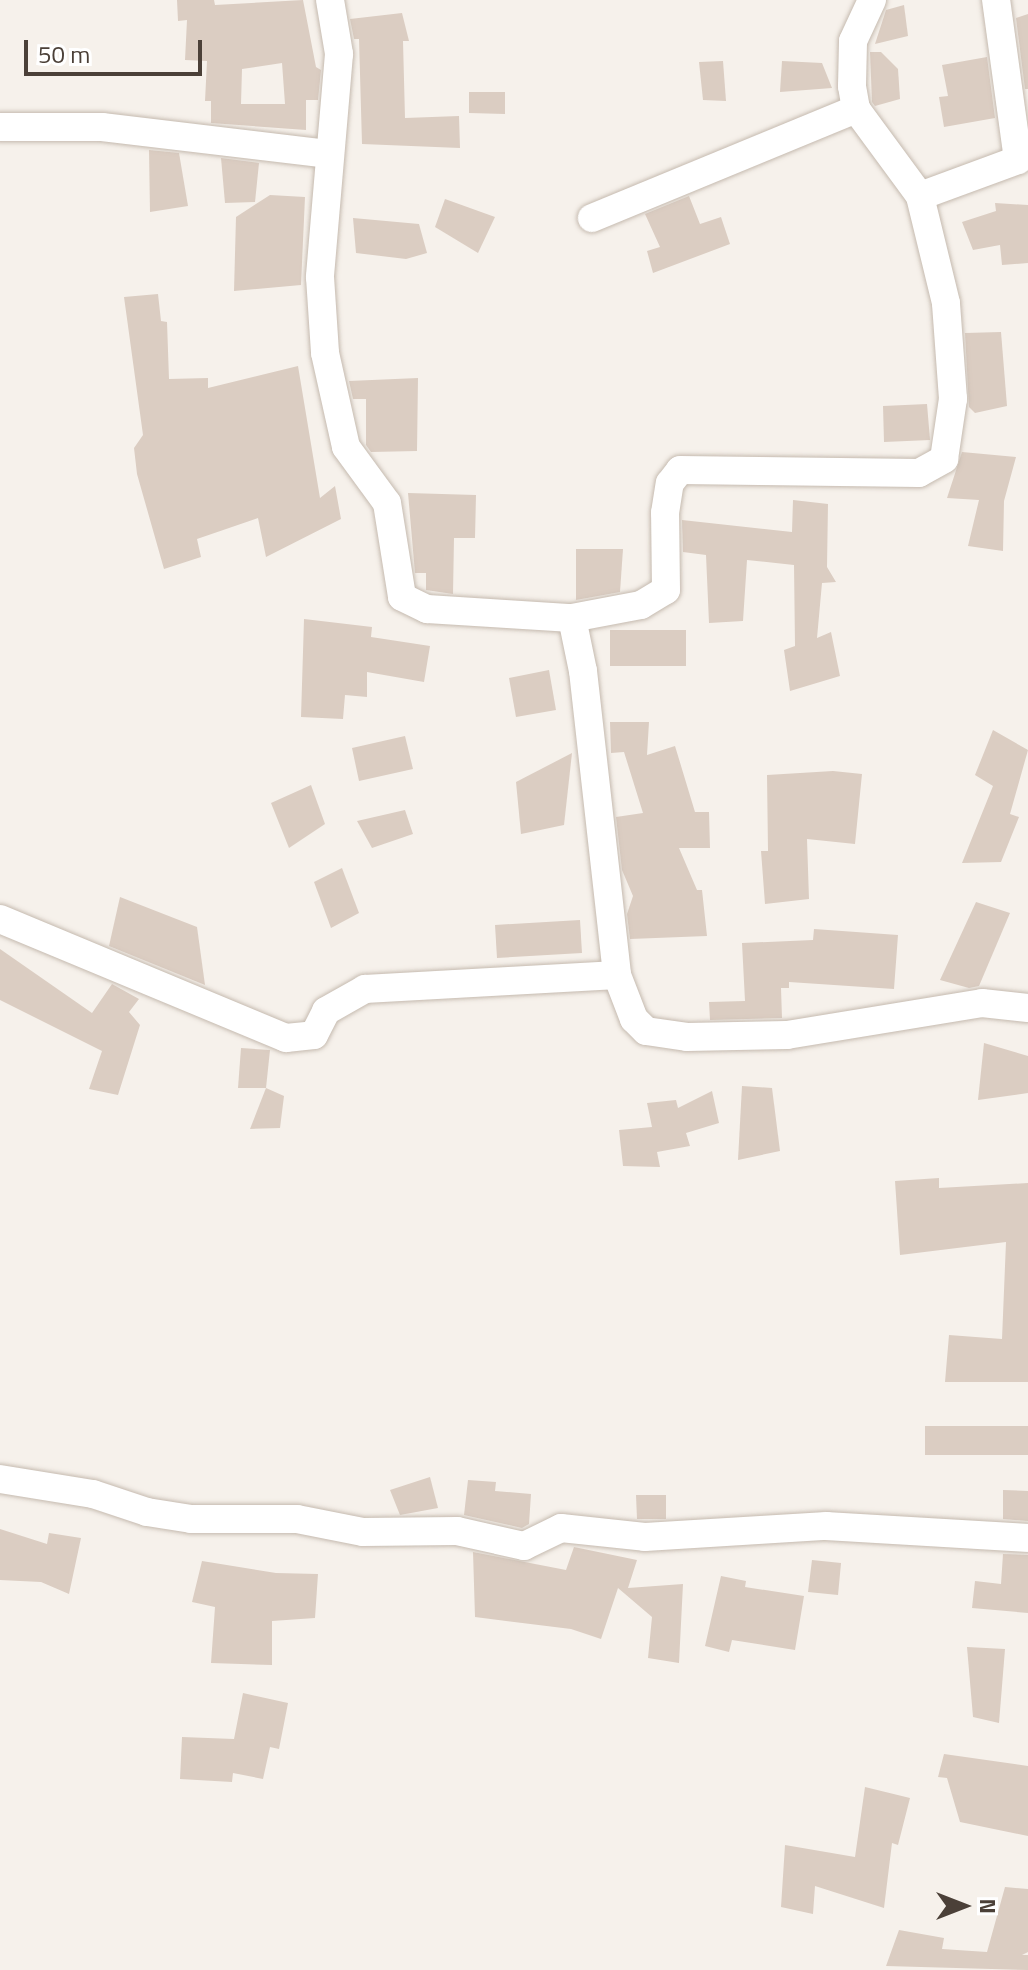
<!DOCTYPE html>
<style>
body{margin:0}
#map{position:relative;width:1028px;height:1970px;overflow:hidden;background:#f6f1eb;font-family:"Titillium Web",sans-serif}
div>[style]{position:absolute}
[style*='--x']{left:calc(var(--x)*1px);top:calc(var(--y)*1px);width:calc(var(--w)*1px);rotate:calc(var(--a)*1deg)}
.building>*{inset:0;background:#dbcdc2}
.roads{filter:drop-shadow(0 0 2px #c5baaf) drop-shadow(0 0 2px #c5baaf)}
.street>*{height:28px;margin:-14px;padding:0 14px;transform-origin:14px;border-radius:14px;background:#fff}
span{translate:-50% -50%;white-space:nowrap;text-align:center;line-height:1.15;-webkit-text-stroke:8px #fff;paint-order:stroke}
.north{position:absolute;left:924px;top:1866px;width:80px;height:80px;-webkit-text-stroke:6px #fff;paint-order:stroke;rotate:90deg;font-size:22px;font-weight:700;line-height:32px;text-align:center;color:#4b4038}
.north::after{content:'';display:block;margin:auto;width:28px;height:36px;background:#4b4038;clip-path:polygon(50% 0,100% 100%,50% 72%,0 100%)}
.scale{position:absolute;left:24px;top:40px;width:178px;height:36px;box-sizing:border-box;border:4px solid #4b4038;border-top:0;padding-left:10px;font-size:24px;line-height:28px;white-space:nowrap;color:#4b4038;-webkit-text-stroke:6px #fff;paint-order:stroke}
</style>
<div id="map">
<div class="building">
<div style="clip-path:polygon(evenodd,177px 0,214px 0,215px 5px,303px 0,316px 67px,321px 70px,318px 100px,306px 100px,306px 130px,211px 123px,211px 101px,205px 101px,207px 61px,185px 60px,187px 20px,178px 21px,177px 0,282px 63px,285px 104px,241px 104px,242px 69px,282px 63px)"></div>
<div style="clip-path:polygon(904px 5px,908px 36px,875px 44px,886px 10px)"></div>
<div style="clip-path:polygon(402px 13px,409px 41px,403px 41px,405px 118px,459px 116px,460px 148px,362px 144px,359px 39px,354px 39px,350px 19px)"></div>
<div style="clip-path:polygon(1028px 14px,1028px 89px,1025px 89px,1016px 18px)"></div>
<div style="clip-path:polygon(870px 52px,881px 52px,898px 69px,900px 99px,875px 106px,872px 102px)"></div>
<div style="clip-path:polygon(987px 57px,995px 118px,944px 127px,939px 97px,948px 96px,942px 65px)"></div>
<div style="clip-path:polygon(723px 61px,726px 101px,703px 100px,699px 62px)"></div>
<div style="clip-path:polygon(782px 61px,822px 63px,832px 88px,780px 92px)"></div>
<div style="clip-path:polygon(469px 92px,505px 92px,505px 114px,469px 113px)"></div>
<div style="clip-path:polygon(149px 150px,179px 153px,188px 206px,150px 212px)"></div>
<div style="clip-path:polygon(221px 158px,259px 163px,255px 202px,225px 203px)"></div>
<div style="clip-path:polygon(270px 195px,305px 197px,301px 285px,234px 291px,236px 217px)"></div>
<div style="clip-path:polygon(689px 196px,700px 224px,721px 217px,730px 244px,653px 273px,647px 251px,660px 247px,645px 214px)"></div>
<div style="clip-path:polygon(445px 199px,495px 217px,478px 253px,435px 227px)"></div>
<div style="clip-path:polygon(995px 203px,1028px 205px,1028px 263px,1002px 265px,1000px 245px,973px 250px,962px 222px,996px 211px)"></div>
<div style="clip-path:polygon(353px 218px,419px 224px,427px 253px,406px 259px,356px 253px)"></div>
<div style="clip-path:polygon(158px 294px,161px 321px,167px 322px,169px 379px,208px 378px,208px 388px,298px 366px,320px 498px,335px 486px,341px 519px,266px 557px,258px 518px,197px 539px,201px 557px,164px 569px,137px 474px,134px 448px,143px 435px,124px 297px)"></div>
<div style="clip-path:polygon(1001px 332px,1007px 406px,975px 413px,969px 407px,965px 333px)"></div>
<div style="clip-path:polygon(418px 378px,417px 451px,371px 452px,366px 445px,366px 399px,353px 399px,349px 381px)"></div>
<div style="clip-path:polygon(927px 404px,930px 440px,884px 442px,883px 406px)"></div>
<div style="clip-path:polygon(962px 452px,1016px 457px,1004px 501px,1003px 551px,968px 546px,979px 500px,947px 498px)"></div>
<div style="clip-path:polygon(408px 493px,476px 495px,475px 538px,454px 538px,453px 594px,426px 590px,426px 573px,415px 573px)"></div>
<div style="clip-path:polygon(793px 500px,828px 504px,827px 567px,836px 582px,822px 583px,817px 638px,831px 632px,840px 676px,790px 691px,784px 650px,795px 646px,794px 565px,747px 560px,743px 621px,709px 623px,706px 555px,683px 552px,682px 520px,792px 532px)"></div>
<div style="clip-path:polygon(576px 549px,623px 549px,620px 592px,576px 600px)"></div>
<div style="clip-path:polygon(304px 619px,372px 627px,371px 637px,430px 646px,424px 682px,367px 672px,367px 697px,345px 695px,343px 719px,301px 717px)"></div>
<div style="clip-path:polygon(610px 630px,686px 630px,686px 666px,610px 666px)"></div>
<div style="clip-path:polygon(549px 670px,556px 710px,516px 717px,509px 678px)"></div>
<div style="clip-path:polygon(610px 722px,649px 722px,647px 755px,675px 746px,695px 812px,709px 812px,710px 848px,679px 848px,697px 890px,702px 890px,707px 936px,630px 939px,627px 914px,633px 896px,622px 870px,616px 817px,643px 813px,624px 752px,611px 753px)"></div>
<div style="clip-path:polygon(993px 730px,1028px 750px,1010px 814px,1019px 817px,1001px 862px,962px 863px,993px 786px,975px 775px)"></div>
<div style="clip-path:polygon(405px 736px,413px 769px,359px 781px,352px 748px)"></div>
<div style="clip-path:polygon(572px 753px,564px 825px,521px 834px,516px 782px)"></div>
<div style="clip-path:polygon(833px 771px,862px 774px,855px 844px,807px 839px,809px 899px,765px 904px,761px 851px,768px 851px,767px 775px)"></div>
<div style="clip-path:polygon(311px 785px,325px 824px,289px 848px,271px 803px)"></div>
<div style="clip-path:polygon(405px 810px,413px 834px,372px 848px,357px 821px)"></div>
<div style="clip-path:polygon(342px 868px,359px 913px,331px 928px,314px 882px)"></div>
<div style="clip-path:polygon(120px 897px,197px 927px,205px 985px,109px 946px)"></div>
<div style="clip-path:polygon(976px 902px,1010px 913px,979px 986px,969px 988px,940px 980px)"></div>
<div style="clip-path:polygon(580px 920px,582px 953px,497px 958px,495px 925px)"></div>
<div style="clip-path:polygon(814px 929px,898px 935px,894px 989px,789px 982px,789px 988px,781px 988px,782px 1018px,710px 1020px,709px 1002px,745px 1001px,742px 943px,813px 940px)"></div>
<div style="clip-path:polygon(0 949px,92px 1013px,112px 984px,139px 999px,129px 1012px,140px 1025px,118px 1095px,89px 1089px,102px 1051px,0 1000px)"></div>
<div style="clip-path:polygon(984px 1043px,1028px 1056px,1028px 1093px,978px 1100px)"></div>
<div style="clip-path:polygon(241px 1048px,270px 1050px,266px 1088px,238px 1088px)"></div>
<div style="clip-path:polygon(742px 1086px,772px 1088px,780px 1151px,738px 1160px)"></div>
<div style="clip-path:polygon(266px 1088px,284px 1096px,280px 1128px,250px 1129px)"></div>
<div style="clip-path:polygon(712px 1091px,719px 1123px,686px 1133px,690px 1146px,657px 1152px,660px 1167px,623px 1166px,619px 1130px,652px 1127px,647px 1103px,676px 1100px,678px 1108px)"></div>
<div style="clip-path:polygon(939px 1178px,939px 1188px,1028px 1183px,1028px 1382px,945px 1382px,949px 1335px,1002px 1339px,1006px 1242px,900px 1255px,895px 1181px)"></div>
<div style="clip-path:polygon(925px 1426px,1028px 1426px,1028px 1455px,925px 1455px)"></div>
<div style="clip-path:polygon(430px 1477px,438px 1508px,400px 1515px,390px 1490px)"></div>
<div style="clip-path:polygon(468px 1480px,496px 1482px,495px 1491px,531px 1494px,529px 1524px,522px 1528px,464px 1515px)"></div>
<div style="clip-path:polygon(1003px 1490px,1028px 1491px,1028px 1521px,1003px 1519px)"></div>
<div style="clip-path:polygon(636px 1495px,666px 1495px,666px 1519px,637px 1519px)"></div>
<div style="clip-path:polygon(0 1529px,47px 1544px,49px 1533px,81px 1538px,69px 1594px,41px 1582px,0 1580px)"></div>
<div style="clip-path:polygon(574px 1547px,637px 1560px,628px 1588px,683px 1584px,679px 1663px,648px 1658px,652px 1617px,618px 1588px,601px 1639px,571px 1629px,475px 1617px,473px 1552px,566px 1570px)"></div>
<div style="clip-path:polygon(1003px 1554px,1028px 1555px,1028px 1613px,972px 1608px,975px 1581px,1001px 1584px)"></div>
<div style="clip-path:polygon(812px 1560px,841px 1563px,838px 1595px,808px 1592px)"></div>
<div style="clip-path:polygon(202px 1561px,276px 1573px,318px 1574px,315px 1618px,272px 1621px,272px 1665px,211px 1663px,215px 1607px,192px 1602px)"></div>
<div style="clip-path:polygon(721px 1576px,746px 1581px,745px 1587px,804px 1596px,795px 1650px,732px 1640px,729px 1652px,705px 1646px)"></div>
<div style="clip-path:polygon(967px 1647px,1005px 1649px,999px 1723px,973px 1717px)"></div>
<div style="clip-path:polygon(243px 1693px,288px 1703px,279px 1749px,270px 1747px,263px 1779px,233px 1773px,232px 1782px,180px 1779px,182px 1737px,234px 1739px)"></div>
<div style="clip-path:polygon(944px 1754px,1028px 1766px,1028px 1836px,960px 1822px,947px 1778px,938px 1777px)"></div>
<div style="clip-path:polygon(865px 1787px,910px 1798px,898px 1845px,892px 1843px,884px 1908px,815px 1886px,813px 1914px,781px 1907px,785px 1845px,855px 1857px)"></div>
<div style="clip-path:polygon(1005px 1887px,1028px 1889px,1028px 1952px,1022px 1955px,1028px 1955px,1028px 1970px,886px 1966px,899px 1930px,944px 1938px,942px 1949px,987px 1952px)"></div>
</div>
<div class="roads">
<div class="street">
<div style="--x:330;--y:0;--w:55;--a:80.5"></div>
<div style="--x:339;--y:54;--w:224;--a:94.9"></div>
<div style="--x:320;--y:277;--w:76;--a:86.2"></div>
<div style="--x:325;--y:353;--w:96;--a:77.4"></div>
<div style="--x:346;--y:447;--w:69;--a:53.8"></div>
<div style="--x:387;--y:503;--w:95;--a:80.9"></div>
<div style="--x:402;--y:597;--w:28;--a:26"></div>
<div style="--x:427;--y:609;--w:145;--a:3.6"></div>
<div style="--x:572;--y:618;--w:70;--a:-10.7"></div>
<div style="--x:641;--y:605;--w:29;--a:-31"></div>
<div style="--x:666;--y:590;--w:77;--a:-90.7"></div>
<div style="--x:665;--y:513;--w:30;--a:-81"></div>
<div style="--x:670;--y:483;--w:16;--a:-52"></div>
<div style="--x:680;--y:470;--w:239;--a:0.7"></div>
<div style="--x:919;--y:473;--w:29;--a:-29"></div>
<div style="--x:944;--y:459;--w:61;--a:-81.5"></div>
<div style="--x:953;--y:399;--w:96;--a:-94.2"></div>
<div style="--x:946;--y:303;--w:110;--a:-103.7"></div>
<div style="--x:920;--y:196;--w:108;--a:-126.3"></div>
<div style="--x:856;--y:109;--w:23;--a:-100"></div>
<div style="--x:852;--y:86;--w:45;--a:-88.7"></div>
<div style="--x:853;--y:41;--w:45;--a:-65.1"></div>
<div style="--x:0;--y:127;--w:102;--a:0"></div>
<div style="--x:102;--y:127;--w:227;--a:6.8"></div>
<div style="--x:920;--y:196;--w:104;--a:-20.2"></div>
<div style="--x:1018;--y:160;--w:162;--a:-97.8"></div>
<div style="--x:592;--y:218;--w:286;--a:-22.4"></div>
<div style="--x:572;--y:618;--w:54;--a:78.3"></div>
<div style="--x:583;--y:671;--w:306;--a:83.6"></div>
<div style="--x:617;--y:975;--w:47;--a:68.9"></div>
<div style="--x:634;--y:1019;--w:17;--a:45"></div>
<div style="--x:646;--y:1031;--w:41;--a:8.3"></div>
<div style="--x:687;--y:1037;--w:100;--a:-1.1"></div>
<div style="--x:787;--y:1035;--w:198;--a:-9.3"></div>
<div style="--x:982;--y:1003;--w:46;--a:6.2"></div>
<div style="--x:0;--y:919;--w:310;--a:22.6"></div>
<div style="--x:286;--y:1038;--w:28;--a:-6"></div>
<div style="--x:314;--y:1035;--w:27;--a:-63"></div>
<div style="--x:326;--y:1011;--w:45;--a:-29.4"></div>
<div style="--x:365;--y:989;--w:252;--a:-3.2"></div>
<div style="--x:0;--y:1479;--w:94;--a:9.2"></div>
<div style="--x:93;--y:1494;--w:57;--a:18.4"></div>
<div style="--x:147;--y:1512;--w:45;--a:9"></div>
<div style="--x:191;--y:1519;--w:106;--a:0"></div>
<div style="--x:297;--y:1519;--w:67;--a:11.1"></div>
<div style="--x:363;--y:1532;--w:94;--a:-0.6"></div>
<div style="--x:457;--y:1531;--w:69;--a:12.6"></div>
<div style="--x:524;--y:1546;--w:41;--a:-25.9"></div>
<div style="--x:561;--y:1528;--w:84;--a:6.1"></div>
<div style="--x:645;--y:1537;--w:182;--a:-3.5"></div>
<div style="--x:827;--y:1526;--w:201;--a:3.4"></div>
</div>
</div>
<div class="north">N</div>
<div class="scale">50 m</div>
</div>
